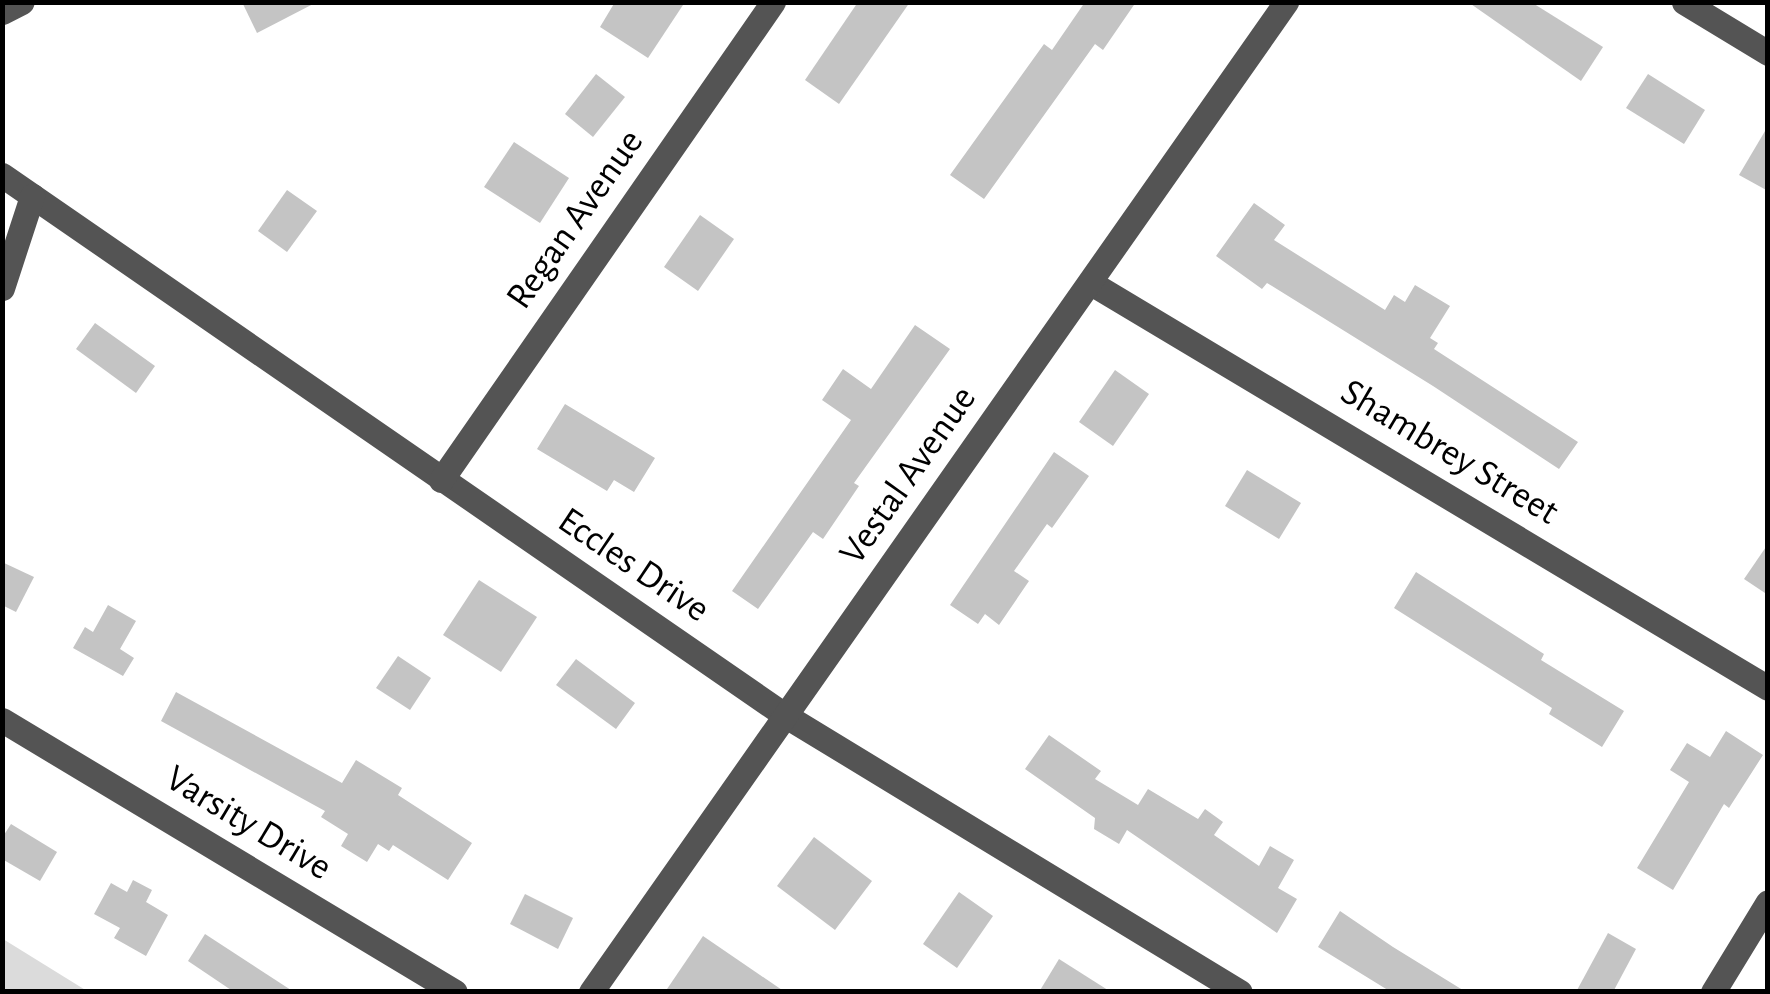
<!DOCTYPE html>
<style>
body{margin:0}
#map{position:relative;width:1770px;height:994px;overflow:hidden;background:#fff;font-family:"Alegreya Sans",sans-serif}
div>[style]{position:absolute}
[style*='--x']{left:calc(var(--x)*1px);top:calc(var(--y)*1px);width:calc(var(--w)*1px);rotate:calc(var(--a)*1deg)}
.green>*{inset:0;background:#dbdbdb}
.building>*{inset:0;background:#c4c4c4}
.minor>*{height:25px;margin:-12.5px;padding:0 12.5px;transform-origin:12.5px;border-radius:12.5px;background:#545454}
span{translate:-50% -50%;white-space:nowrap;text-align:center;line-height:1.15;-webkit-text-stroke:9px #fff;paint-order:stroke}
.street-label{font-size:38px;color:#000}
.frame{position:absolute;inset:0;border:5px solid #000;pointer-events:none}
</style>
<div id="map">
<div class="green">
<div style="clip-path:polygon(2px 939px,3px 939px,87px 991px,3px 991px)"></div>
</div>
<div class="building">
<div style="clip-path:polygon(242px 2px,317px 2px,257px 33px)"></div>
<div style="clip-path:polygon(615px 2px,685px 2px,648px 58px,600px 27px)"></div>
<div style="clip-path:polygon(858px 2px,910px 2px,839px 104px,805px 80px)"></div>
<div style="clip-path:polygon(1085px 2px,1136px 2px,1103px 50px,1095px 44px,984px 199px,950px 175px,1044px 44px,1052px 50px)"></div>
<div style="clip-path:polygon(1468px 2px,1531px 2px,1603px 47px,1581px 81px)"></div>
<div style="clip-path:polygon(596px 74px,625px 97px,593px 137px,565px 114px)"></div>
<div style="clip-path:polygon(1648px 74px,1705px 110px,1684px 144px,1626px 108px)"></div>
<div style="clip-path:polygon(1768px 126px,1768px 191px,1739px 175px)"></div>
<div style="clip-path:polygon(514px 142px,569px 178px,540px 223px,484px 187px)"></div>
<div style="clip-path:polygon(287px 190px,317px 211px,287px 252px,258px 231px)"></div>
<div style="clip-path:polygon(1254px 203px,1285px 225px,1274px 240px,1385px 310px,1394px 295px,1405px 302px,1415px 285px,1450px 306px,1430px 338px,1438px 343px,1434px 349px,1578px 442px,1559px 469px,1433px 386px,1267px 283px,1262px 289px,1216px 256px)"></div>
<div style="clip-path:polygon(700px 215px,734px 239px,698px 291px,664px 267px)"></div>
<div style="clip-path:polygon(95px 323px,155px 366px,136px 393px,76px 349px)"></div>
<div style="clip-path:polygon(915px 325px,950px 349px,854px 483px,859px 486px,823px 539px,813px 532px,758px 609px,732px 591px,851px 420px,822px 400px,843px 369px,871px 389px)"></div>
<div style="clip-path:polygon(1115px 370px,1149px 394px,1113px 446px,1079px 422px)"></div>
<div style="clip-path:polygon(565px 404px,655px 458px,634px 492px,614px 480px,607px 491px,537px 449px)"></div>
<div style="clip-path:polygon(1054px 452px,1089px 476px,1052px 528px,1047px 524px,1014px 571px,1029px 581px,999px 625px,985px 614px,978px 624px,950px 605px)"></div>
<div style="clip-path:polygon(1247px 470px,1301px 503px,1279px 539px,1225px 506px)"></div>
<div style="clip-path:polygon(1768px 544px,1768px 595px,1744px 579px)"></div>
<div style="clip-path:polygon(2px 562px,34px 577px,16px 612px,2px 605px)"></div>
<div style="clip-path:polygon(1416px 572px,1544px 654px,1541px 660px,1624px 711px,1602px 747px,1549px 714px,1552px 708px,1394px 608px)"></div>
<div style="clip-path:polygon(479px 580px,537px 617px,501px 672px,443px 635px)"></div>
<div style="clip-path:polygon(108px 605px,136px 621px,120px 649px,134px 658px,123px 676px,73px 648px,85px 627px,93px 632px)"></div>
<div style="clip-path:polygon(398px 656px,431px 678px,410px 710px,376px 688px)"></div>
<div style="clip-path:polygon(576px 659px,635px 703px,616px 729px,556px 685px)"></div>
<div style="clip-path:polygon(176px 692px,342px 783px,356px 760px,402px 788px,398px 795px,472px 843px,448px 880px,393px 845px,389px 851px,378px 844px,367px 862px,341px 846px,348px 834px,321px 817px,325px 811px,161px 721px)"></div>
<div style="clip-path:polygon(1726px 731px,1763px 755px,1729px 808px,1724px 804px,1673px 890px,1637px 868px,1689px 782px,1670px 770px,1687px 743px,1710px 757px)"></div>
<div style="clip-path:polygon(1049px 735px,1101px 771px,1095px 779px,1138px 805px,1148px 789px,1198px 819px,1205px 809px,1223px 822px,1214px 835px,1259px 866px,1270px 846px,1294px 860px,1278px 888px,1297px 899px,1277px 933px,1127px 830px,1119px 844px,1094px 829px,1095px 818px,1025px 769px)"></div>
<div style="clip-path:polygon(11px 824px,57px 852px,40px 881px,2px 859px,2px 838px)"></div>
<div style="clip-path:polygon(814px 837px,872px 881px,835px 930px,777px 886px)"></div>
<div style="clip-path:polygon(133px 880px,152px 890px,146px 902px,168px 915px,146px 956px,114px 938px,120px 928px,94px 914px,111px 883px,127px 892px)"></div>
<div style="clip-path:polygon(959px 892px,993px 916px,957px 968px,923px 944px)"></div>
<div style="clip-path:polygon(525px 894px,573px 918px,558px 949px,510px 924px)"></div>
<div style="clip-path:polygon(1340px 911px,1393px 947px,1466px 992px,1391px 992px,1318px 947px)"></div>
<div style="clip-path:polygon(1608px 933px,1636px 949px,1613px 992px,1576px 992px)"></div>
<div style="clip-path:polygon(205px 934px,294px 992px,234px 992px,188px 961px)"></div>
<div style="clip-path:polygon(703px 936px,785px 992px,665px 992px)"></div>
<div style="clip-path:polygon(1059px 959px,1111px 992px,1039px 992px)"></div>
</div>
<div class="minor">
<div style="--x:1684;--y:2;--w:98;--a:31.3"></div>
<div style="--x:2;--y:12;--w:22;--a:-27"></div>
<div style="--x:2;--y:175;--w:953;--a:34.61"></div>
<div style="--x:786;--y:716;--w:531;--a:31.3"></div>
<div style="--x:1091;--y:283;--w:789;--a:30.89"></div>
<div style="--x:2;--y:288;--w:97;--a:-71.9"></div>
<div style="--x:441;--y:480;--w:582;--a:-55.22"></div>
<div style="--x:2;--y:720;--w:528;--a:30.98"></div>
<div style="--x:591;--y:992;--w:1210;--a:-54.93"></div>
<div style="--x:1713;--y:992;--w:105;--a:-58.6"></div>
</div>
<div class="street-label">
<span style="left:576px;top:220px;rotate:-55deg">Regan Avenue</span>
<span style="left:1449px;top:453px;rotate:31deg">Shambrey Street</span>
<span style="left:909px;top:476px;rotate:-55deg">Vestal Avenue</span>
<span style="left:633px;top:566px;rotate:34deg">Eccles Drive</span>
<span style="left:248px;top:824px;rotate:31deg">Varsity Drive</span>
</div>
<div class="frame"></div>
</div>
